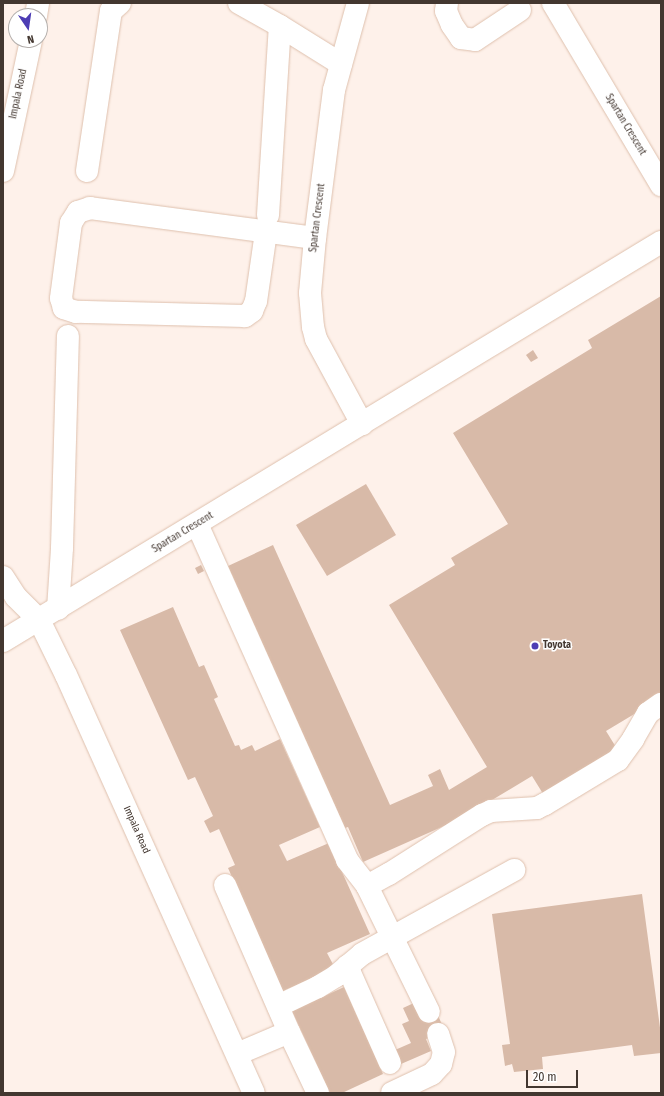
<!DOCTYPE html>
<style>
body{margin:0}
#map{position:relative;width:664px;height:1096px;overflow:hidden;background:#fef1ea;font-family:"Fira Sans Condensed",sans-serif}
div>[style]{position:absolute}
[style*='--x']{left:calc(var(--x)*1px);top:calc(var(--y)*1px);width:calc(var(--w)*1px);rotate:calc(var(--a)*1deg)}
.building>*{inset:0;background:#d8baa8}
.roads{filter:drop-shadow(0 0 1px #dec0ad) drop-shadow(0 0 1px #dec0ad)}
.minor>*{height:22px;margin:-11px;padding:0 11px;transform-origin:11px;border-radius:11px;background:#fff}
.dots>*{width:11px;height:11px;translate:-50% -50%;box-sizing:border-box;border:2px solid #fff;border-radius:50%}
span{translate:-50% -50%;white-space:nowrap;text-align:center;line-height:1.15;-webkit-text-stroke:3px #fff;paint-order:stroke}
.street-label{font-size:10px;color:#433730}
.poi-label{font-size:10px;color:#433730;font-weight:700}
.left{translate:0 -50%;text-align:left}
.frame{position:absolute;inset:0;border:4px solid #433730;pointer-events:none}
.north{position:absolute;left:8px;top:8px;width:40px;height:40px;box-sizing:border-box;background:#fff;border:1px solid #b4afac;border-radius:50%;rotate:167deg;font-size:11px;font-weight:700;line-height:16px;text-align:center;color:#433730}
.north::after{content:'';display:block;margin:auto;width:14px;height:18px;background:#4d3db4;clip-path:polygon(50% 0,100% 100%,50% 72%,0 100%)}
.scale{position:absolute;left:526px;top:1070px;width:52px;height:18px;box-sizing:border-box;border:2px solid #433730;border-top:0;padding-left:5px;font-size:12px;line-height:14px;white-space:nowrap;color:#433730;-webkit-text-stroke:3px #fff;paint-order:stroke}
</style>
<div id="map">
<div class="building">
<div style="clip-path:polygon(661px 296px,661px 698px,606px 731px,619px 752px,545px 797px,532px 776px,462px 818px,363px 862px,348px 827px,345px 828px,228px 566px,273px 545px,390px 805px,433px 786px,428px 775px,440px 769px,449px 790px,487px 767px,389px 605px,455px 565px,451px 558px,508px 524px,453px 433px,592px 348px,588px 340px)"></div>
<div style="clip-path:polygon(533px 350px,538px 358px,531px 362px,526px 355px)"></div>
<div style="clip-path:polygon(366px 484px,396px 535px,327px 576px,296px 525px)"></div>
<div style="clip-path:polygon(201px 565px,204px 571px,198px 574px,195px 568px)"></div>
<div style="clip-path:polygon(173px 607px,199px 667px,204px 665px,218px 697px,214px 699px,235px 746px,239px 745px,241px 750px,252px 745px,255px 751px,280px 739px,320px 827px,279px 845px,287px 861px,329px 843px,370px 934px,327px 953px,335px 968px,283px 991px,228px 868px,235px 865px,219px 829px,210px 833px,204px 821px,213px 816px,195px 777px,188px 780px,120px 630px)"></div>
<div style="clip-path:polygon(642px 894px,661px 1035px,661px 1053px,634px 1056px,632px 1045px,542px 1057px,543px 1069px,514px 1072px,512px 1064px,505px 1066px,502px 1045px,510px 1044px,492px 914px)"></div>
<div style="clip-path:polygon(344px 987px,383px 1074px,342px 1093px,330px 1093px,292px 1011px)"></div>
<div style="clip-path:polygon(416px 1002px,435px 1009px,445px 1031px,426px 1039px,431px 1051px,401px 1064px,395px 1050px,411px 1043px,402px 1024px,409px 1021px,403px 1008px)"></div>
</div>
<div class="roads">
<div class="minor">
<div style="--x:239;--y:3;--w:47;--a:29.3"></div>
<div style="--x:280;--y:26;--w:72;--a:31.9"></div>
<div style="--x:358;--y:3;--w:90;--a:105.4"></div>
<div style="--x:334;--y:90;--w:149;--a:97.3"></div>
<div style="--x:315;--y:238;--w:55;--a:95.2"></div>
<div style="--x:310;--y:293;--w:34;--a:85"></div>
<div style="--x:313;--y:327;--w:12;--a:76"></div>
<div style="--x:316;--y:339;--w:97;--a:61.6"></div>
<div style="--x:447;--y:3;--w:8;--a:97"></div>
<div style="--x:446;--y:11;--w:15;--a:67"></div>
<div style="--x:452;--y:25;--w:16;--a:55"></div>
<div style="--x:461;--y:38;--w:14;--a:8"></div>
<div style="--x:475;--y:40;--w:54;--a:-33.7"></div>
<div style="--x:553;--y:3;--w:212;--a:59.3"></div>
<div style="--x:36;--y:16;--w:13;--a:-81"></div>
<div style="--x:3;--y:171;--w:134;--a:-77.9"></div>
<div style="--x:87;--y:171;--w:162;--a:-81.5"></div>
<div style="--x:111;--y:11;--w:12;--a:-42"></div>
<div style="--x:268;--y:215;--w:189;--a:-86.4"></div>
<div style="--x:266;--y:232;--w:70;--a:98.2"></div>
<div style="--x:256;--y:301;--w:11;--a:112"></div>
<div style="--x:252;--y:311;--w:9;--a:144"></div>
<div style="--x:245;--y:316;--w:169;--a:-178.6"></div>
<div style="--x:76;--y:312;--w:13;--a:-162"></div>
<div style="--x:64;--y:308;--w:10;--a:-107"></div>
<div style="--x:61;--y:298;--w:76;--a:-82.4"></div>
<div style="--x:71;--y:223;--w:13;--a:-58"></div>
<div style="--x:78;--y:212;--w:13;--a:-18"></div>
<div style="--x:90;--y:208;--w:227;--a:7.6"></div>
<div style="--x:197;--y:524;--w:368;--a:65.9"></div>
<div style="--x:347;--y:860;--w:33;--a:52"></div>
<div style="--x:367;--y:886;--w:25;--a:-29"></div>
<div style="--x:389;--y:874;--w:110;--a:-32.4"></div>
<div style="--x:482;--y:815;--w:10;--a:-24"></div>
<div style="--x:491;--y:811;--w:46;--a:-3.7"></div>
<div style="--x:537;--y:808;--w:9;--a:-27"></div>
<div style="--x:545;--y:804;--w:85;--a:-31.1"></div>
<div style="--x:618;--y:760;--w:26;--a:-54"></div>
<div style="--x:633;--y:739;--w:30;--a:-60"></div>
<div style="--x:648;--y:713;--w:16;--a:-35"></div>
<div style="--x:3;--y:577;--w:24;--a:57"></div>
<div style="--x:16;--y:597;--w:33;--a:45"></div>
<div style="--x:39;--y:620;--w:61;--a:63.9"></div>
<div style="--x:66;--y:675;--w:458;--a:65.8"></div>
<div style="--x:58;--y:609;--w:61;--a:-86.2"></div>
<div style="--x:62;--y:548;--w:212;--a:-88.4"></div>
<div style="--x:3;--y:641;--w:770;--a:-31.23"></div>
<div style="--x:225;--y:885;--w:160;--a:66.5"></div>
<div style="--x:289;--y:1032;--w:56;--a:157.1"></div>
<div style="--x:367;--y:886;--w:140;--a:63.8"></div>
<div style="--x:347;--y:966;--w:106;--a:66.1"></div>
<div style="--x:278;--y:1006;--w:44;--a:-25.4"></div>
<div style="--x:318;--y:987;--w:21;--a:-31"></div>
<div style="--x:336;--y:976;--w:34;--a:-40"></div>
<div style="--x:362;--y:954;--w:174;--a:-28.9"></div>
<div style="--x:289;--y:1032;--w:68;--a:64.6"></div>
<div style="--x:392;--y:1093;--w:44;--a:-25.4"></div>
<div style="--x:432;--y:1074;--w:13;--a:-48"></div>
<div style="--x:441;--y:1064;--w:12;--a:-76"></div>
<div style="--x:444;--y:1052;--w:19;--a:-108"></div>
</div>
</div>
<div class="dots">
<div style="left:535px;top:646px;background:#4d3db4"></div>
</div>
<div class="street-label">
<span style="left:19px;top:94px;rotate:-78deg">Impala Road</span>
<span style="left:625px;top:125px;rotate:59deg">Spartan Crescent</span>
<span style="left:318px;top:218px;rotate:-83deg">Spartan Crescent</span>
<span style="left:183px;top:533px;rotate:-31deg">Spartan Crescent</span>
<span style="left:136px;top:830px;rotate:66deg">Impala Road</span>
</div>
<div class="poi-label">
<span class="left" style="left:543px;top:646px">Toyota</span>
</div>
<div class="frame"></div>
<div class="north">N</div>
<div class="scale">20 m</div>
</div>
